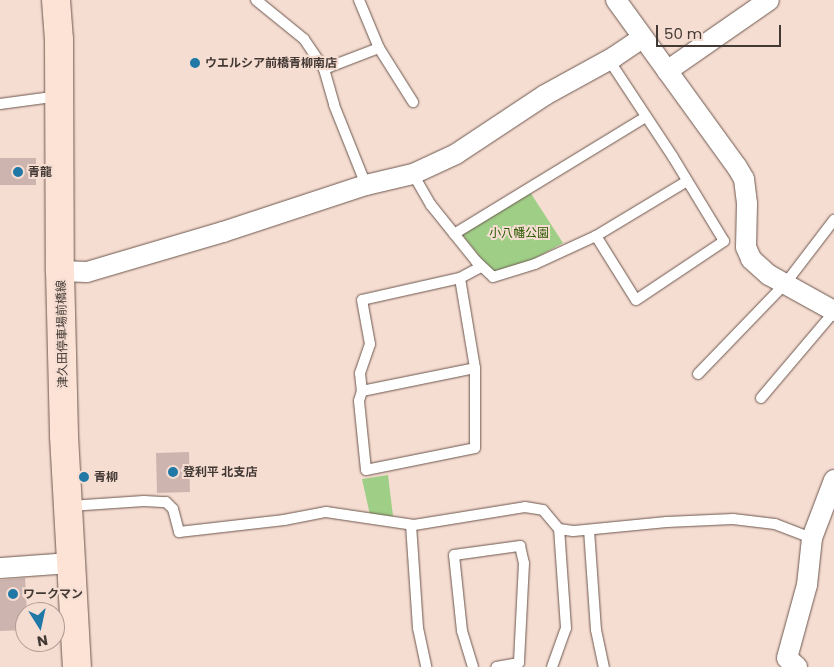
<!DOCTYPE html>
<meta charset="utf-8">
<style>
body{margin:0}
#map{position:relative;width:834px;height:667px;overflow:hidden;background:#f6ddd2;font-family:Poppins,"Noto Sans JP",sans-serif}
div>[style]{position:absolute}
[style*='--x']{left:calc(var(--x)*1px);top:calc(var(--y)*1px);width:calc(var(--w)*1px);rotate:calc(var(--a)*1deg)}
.green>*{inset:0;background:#9fce87}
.building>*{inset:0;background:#ceb4af}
.roads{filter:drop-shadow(0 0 1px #6c574d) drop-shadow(0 0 1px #6c574d)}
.lane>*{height:10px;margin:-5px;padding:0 5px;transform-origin:5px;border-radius:5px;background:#fff}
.street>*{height:20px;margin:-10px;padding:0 10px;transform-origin:10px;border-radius:10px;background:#fff}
.secondary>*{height:28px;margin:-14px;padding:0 14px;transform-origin:14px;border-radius:14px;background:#fde3d5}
.dots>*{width:14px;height:14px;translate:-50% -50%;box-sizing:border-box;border:2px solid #f6ddd2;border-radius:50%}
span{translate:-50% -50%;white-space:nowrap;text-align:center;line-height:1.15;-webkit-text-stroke:4px #f6ddd2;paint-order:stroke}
.poi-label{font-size:12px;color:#423934;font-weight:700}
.left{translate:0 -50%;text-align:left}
.park-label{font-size:12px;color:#2b5a03}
.street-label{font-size:12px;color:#423934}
.north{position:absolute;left:15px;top:602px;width:50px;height:50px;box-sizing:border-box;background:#f6ddd2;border:1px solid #ae9b93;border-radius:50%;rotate:170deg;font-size:14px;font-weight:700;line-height:20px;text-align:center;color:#423934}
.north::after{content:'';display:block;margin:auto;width:18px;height:22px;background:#1f78a6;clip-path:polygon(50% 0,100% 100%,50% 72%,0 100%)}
.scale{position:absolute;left:656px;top:25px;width:125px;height:22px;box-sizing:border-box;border:2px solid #423934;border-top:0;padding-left:6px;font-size:15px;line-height:18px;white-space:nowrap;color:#423934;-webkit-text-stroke:4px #f6ddd2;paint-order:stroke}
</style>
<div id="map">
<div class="green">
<div style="clip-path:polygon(530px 192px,563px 243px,532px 260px,493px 273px,461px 233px)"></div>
<div style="clip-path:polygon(388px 475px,393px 516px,370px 515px,362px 479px)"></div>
</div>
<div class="building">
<div style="clip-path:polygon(0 158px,36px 158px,36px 185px,0 185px)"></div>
<div style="clip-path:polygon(189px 452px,190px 492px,157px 493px,156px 453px)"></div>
<div style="clip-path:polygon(25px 578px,27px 612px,25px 612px,25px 630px,0 631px,0 580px)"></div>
</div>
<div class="roads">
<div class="lane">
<div style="--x:256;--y:0;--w:62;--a:39.1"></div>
<div style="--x:304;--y:39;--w:36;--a:56"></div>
<div style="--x:324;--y:69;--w:37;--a:74"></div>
<div style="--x:334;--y:105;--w:86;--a:68.2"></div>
<div style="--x:359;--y:0;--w:52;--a:67.4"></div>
<div style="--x:379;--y:48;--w:64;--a:57.8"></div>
<div style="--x:324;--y:69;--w:59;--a:-20.9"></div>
<div style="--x:0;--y:104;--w:60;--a:-7.7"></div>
<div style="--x:413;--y:174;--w:36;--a:60"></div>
<div style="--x:431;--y:205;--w:72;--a:51.2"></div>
<div style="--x:476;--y:261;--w:23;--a:43"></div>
<div style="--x:493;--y:277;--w:44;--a:-17.2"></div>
<div style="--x:535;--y:264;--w:67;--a:-24.7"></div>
<div style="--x:596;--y:236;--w:106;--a:-31.1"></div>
<div style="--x:454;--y:234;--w:225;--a:-31.4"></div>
<div style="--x:596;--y:236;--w:75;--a:58"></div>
<div style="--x:636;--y:300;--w:106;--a:-33.8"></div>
<div style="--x:724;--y:241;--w:98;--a:-121.3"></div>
<div style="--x:673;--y:157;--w:116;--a:-123.4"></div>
<div style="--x:460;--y:278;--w:100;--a:167.3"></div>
<div style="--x:362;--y:300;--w:45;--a:79.7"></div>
<div style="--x:370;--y:344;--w:31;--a:109"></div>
<div style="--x:360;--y:373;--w:18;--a:84"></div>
<div style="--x:362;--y:391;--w:10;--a:107"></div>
<div style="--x:359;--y:401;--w:69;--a:84.2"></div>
<div style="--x:366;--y:470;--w:111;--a:-11.4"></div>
<div style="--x:475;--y:448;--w:80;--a:-90"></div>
<div style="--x:475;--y:368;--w:91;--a:-99.5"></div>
<div style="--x:460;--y:278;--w:24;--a:-28"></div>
<div style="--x:698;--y:374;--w:125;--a:-46"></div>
<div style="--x:785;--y:284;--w:81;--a:-52.6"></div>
<div style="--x:362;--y:391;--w:115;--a:-11.5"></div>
<div style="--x:761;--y:398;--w:113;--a:-49.7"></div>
<div style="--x:70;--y:506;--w:74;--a:-3.9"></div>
<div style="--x:144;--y:501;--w:22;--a:3"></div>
<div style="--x:166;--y:502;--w:10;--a:45"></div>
<div style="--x:173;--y:509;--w:24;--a:75"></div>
<div style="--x:179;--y:532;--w:106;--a:-6.5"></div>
<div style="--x:284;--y:520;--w:43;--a:-10.8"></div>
<div style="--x:326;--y:512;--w:89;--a:8.4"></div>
<div style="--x:414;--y:525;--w:112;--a:-9.2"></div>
<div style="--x:525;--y:507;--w:18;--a:9"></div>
<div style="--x:543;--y:510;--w:25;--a:50"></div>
<div style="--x:559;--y:529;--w:14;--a:8"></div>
<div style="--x:573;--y:531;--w:94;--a:-5.5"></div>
<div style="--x:667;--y:522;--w:66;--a:-2.6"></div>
<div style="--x:733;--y:519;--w:42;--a:6.8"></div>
<div style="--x:775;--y:524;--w:40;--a:21"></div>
<div style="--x:411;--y:525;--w:103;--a:86.1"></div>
<div style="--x:418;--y:628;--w:40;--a:78"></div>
<div style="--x:589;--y:530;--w:100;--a:86"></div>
<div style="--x:596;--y:630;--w:38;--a:78"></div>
<div style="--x:473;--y:667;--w:38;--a:-107"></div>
<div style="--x:462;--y:631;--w:76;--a:-96"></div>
<div style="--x:454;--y:555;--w:67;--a:-7.8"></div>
<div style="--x:520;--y:546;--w:17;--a:77"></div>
<div style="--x:524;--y:563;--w:100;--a:92.9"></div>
<div style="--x:519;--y:663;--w:23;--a:170"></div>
<div style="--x:552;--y:667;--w:41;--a:-70.3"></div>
<div style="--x:566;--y:628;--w:99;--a:-94"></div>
</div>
<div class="street">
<div style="--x:616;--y:0;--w:206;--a:54.1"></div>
<div style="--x:737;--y:167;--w:14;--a:60"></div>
<div style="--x:744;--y:179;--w:25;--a:83"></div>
<div style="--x:747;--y:204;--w:43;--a:91.3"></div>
<div style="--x:746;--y:247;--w:13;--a:67"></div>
<div style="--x:751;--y:259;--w:24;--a:42"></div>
<div style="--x:769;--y:275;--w:74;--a:29"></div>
<div style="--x:667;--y:71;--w:124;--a:-34.8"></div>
<div style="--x:60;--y:271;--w:27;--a:2"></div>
<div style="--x:87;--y:272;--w:142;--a:-16.4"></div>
<div style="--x:223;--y:232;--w:151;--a:-18.2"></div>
<div style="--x:366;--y:185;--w:48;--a:-13.2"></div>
<div style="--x:413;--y:174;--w:47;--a:-24.9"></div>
<div style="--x:456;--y:154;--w:107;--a:-33.5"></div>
<div style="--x:545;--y:95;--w:79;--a:-28.8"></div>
<div style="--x:614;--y:57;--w:34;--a:-34"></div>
<div style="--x:0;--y:568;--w:71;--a:-4"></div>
<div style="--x:797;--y:667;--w:13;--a:-138"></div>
<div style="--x:787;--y:658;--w:76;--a:-74.7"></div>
<div style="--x:807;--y:585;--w:47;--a:-83.9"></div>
<div style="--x:812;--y:538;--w:62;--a:-69.2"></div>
</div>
<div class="secondary">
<div style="--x:56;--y:0;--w:40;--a:85.7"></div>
<div style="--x:59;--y:40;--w:231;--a:89.8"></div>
<div style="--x:60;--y:271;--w:165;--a:88.6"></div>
<div style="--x:64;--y:436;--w:231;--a:86.8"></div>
</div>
</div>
<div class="dots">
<div style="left:195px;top:63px;background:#1f78a6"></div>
<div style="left:18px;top:172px;background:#1f78a6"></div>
<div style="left:173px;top:472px;background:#1f78a6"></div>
<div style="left:84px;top:477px;background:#1f78a6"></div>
<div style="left:13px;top:594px;background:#1f78a6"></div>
</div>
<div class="poi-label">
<span class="left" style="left:205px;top:63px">ウエルシア前橋青柳南店</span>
<span class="left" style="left:28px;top:172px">青龍</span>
<span class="left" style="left:183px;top:472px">登利平 北支店</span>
<span class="left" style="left:94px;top:477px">青柳</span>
<span class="left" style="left:23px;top:594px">ワークマン</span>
</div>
<div class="park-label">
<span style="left:519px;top:233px">小八幡公園</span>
</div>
<div class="street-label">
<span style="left:62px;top:334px;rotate:-91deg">津久田停車場前橋線</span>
</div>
<div class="north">N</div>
<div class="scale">50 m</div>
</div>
